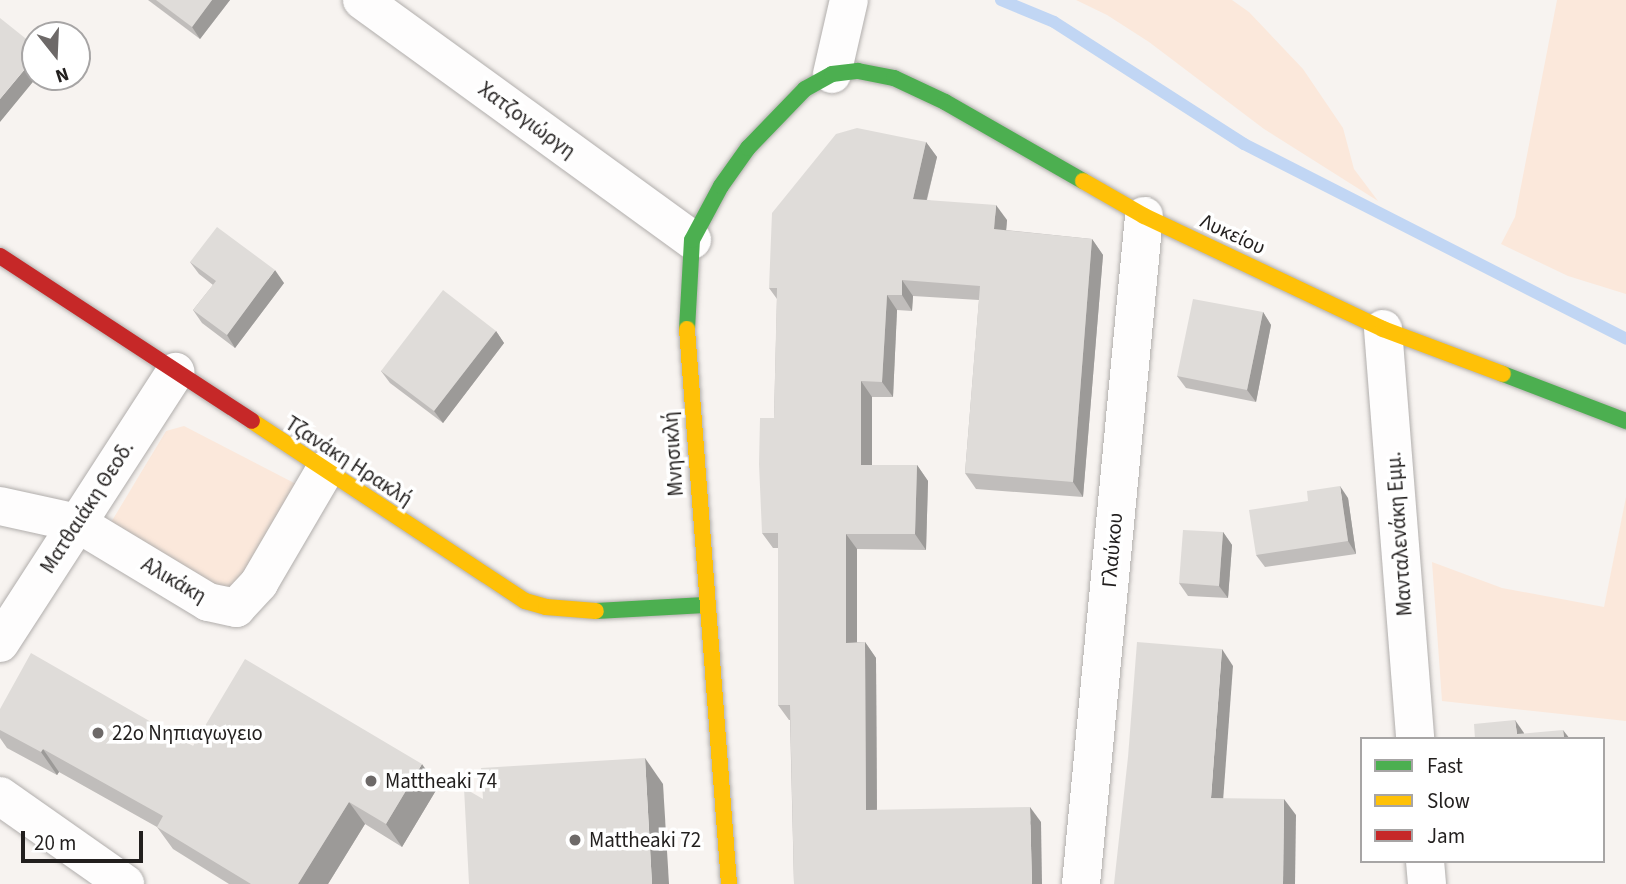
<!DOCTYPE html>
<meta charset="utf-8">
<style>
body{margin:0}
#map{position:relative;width:1626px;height:884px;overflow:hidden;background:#f7f3f0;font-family:"Source Sans 3",sans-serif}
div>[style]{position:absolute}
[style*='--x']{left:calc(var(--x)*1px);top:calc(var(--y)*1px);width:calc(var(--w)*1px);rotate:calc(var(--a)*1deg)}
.green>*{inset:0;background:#fbe8db}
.stream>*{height:12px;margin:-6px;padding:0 6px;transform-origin:6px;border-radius:6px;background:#c1d6f4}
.roads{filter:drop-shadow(0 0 2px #b1aeac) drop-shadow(0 0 2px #b1aeac)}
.street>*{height:38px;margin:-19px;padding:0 19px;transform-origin:19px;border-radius:19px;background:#fefdfd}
.fast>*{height:16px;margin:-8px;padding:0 8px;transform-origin:8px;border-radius:8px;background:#4caf50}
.slow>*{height:16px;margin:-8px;padding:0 8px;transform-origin:8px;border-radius:8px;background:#ffc107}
.jam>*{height:16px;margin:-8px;padding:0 8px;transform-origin:8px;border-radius:8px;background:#c62828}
.wall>*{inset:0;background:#c0bdbb}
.shaded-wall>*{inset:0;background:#9c9a98}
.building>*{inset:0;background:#dfdcd9}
.dots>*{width:19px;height:19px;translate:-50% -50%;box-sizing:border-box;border:4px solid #fff;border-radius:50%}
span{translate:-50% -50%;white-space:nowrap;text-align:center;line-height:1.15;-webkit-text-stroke:7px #fff;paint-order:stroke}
.street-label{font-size:21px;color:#221f1e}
.poi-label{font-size:21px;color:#221f1e}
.left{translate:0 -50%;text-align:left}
.legend{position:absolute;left:1360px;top:737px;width:245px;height:126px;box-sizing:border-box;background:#fff;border:2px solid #a7a5a5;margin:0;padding:9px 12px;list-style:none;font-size:21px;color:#221f1e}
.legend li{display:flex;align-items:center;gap:14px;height:35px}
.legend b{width:35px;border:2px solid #a7a5a5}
.north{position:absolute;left:21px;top:21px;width:70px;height:70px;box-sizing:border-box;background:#fff;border:2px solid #a7a5a5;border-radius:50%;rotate:162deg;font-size:19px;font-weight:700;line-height:28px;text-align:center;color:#221f1e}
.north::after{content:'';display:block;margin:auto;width:24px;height:32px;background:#6d6968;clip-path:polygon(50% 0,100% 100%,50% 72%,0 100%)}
.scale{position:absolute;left:21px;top:831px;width:122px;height:32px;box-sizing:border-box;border:4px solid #221f1e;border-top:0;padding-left:9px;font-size:21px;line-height:24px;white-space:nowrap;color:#221f1e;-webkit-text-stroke:5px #fff;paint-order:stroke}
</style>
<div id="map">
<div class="green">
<div style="clip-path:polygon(1076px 0,1232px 0,1249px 12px,1303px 69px,1343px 128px,1354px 169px,1378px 201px,1264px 129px,1149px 42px,1107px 15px)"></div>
<div style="clip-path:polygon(1557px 0,1626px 0,1626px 294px,1568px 276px,1501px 244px,1515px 217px)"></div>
<div style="clip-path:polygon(184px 426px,298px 485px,240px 584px,223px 589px,107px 529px,166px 431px)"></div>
<div style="clip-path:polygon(1626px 497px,1626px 721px,1442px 701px,1432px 562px,1502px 588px,1604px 607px)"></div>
</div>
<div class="stream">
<div style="--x:1001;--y:0;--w:57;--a:22.5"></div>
<div style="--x:1054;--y:22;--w:226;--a:32.7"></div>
<div style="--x:1244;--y:144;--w:429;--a:27"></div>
</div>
<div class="roads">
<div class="street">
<div style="--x:362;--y:0;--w:408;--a:36"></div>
<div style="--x:832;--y:74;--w:76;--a:-77.1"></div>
<div style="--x:1383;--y:329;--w:411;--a:85.5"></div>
<div style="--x:0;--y:506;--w:79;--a:12.4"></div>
<div style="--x:77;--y:523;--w:153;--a:31.1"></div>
<div style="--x:208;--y:602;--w:29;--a:12"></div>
<div style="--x:236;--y:608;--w:34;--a:-47"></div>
<div style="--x:259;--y:583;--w:131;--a:-59.7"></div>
<div style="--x:0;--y:643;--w:323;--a:-57.1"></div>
<div style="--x:0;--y:796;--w:153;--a:35.1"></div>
<div style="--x:1425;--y:861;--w:23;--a:85"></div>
<div style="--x:1081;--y:884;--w:671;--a:-84.61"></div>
</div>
<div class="fast">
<div style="--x:687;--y:329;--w:89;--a:-86.8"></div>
<div style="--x:692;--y:240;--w:61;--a:-61.8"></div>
<div style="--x:721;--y:186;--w:47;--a:-54.6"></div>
<div style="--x:748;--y:148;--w:82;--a:-46"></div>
<div style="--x:805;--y:89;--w:31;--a:-29"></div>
<div style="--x:832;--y:74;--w:26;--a:-7"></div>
<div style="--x:858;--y:71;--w:37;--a:11"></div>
<div style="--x:894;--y:78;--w:56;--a:25.2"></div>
<div style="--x:945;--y:102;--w:159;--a:29.8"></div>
<div style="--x:1503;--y:374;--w:132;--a:20.9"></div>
<div style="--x:596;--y:611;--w:109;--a:-3.2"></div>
</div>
<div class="slow">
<div style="--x:1083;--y:181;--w:70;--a:29.8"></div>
<div style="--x:1144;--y:216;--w:264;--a:25.3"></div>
<div style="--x:1383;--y:329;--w:128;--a:20.6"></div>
<div style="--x:687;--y:329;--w:557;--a:85.67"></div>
<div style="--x:252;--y:421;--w:327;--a:33.4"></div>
<div style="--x:525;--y:601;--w:22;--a:16"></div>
<div style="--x:546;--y:607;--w:50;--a:4.6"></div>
</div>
<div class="jam">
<div style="--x:0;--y:256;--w:301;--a:33.2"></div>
</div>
</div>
<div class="wall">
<div style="clip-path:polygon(148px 0,230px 0,200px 39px)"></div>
<div style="clip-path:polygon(926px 142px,937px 157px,927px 200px,1007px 220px,1006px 230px,1092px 239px,1103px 255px,1083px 497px,976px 489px,965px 473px,979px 300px,913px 296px,912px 311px,897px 310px,893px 397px,872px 397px,872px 465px,917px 465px,928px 481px,926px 550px,857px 549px,857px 642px,865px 642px,876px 658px,877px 810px,1041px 822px,794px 884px,790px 720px,789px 720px,778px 705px,778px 548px,773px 548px,762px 533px,774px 418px,777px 299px,769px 288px)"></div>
<div style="clip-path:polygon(190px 262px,284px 283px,235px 348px,202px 323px,193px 310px,213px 285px,199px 274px)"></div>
<div style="clip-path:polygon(1263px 312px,1271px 325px,1256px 402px,1186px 388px,1177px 376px)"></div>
<div style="clip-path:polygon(496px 331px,504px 343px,443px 423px,390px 383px,381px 371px)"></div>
<div style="clip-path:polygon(1348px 498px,1356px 554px,1265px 567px,1256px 555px)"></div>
<div style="clip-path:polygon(1223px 532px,1232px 545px,1228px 598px,1188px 596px,1179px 583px)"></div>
<div style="clip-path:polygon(0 709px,193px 746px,438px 787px,402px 847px,365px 824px,328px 884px,229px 884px,173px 849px,157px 827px,59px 772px,57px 775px,7px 748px,0 738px)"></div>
</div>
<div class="shaded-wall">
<div style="clip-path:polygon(212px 0,230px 0,200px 39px,192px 27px)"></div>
<div style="clip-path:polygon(35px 57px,35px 77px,37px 77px,0 122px,0 99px)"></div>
<div style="clip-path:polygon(926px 142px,937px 157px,923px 214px,913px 199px)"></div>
<div style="clip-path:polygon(996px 205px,1007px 220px,1005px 245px,994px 229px)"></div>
<div style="clip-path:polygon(1092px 239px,1103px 255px,1083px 497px,1073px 482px)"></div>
<div style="clip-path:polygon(275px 270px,284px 283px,235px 348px,227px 335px)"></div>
<div style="clip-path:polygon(902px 280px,913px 296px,912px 311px,902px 295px)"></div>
<div style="clip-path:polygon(887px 295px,897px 310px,893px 397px,882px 382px)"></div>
<div style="clip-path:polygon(1263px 312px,1271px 325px,1256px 402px,1247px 390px)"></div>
<div style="clip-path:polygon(496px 331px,504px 343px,443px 423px,434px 411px)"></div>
<div style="clip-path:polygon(861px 381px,872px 397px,872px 480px,861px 465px)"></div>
<div style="clip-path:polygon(917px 465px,928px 481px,926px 550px,915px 534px)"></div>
<div style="clip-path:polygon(1340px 486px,1348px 498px,1356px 554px,1348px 541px)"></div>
<div style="clip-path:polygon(1223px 532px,1232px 545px,1228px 598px,1219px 586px)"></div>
<div style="clip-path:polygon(846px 534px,857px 549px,857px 658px,846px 643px)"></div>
<div style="clip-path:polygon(865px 642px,876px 658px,877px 826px,866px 810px)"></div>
<div style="clip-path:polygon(1222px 649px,1233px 666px,1222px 815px,1211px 798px)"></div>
<div style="clip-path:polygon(1515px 720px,1524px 733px,1524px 739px,1517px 734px)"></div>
<div style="clip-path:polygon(1563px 730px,1570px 739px,1564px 739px)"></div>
<div style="clip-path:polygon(43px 749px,59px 772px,57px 775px,41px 752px)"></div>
<div style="clip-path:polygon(645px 758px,663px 784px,669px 884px,652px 884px)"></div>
<div style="clip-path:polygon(422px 764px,438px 787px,402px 847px,386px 824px)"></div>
<div style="clip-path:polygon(1284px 799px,1296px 815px,1295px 884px,1283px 884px)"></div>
<div style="clip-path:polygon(349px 802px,365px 824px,328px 884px,298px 884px)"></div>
<div style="clip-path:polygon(1030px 807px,1041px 822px,1042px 884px,1032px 884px)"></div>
</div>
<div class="building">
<div style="clip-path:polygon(156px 0,212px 0,192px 27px)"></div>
<div style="clip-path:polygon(0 18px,35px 46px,35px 57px,0 99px)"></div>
<div style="clip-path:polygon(857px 128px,926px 142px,913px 199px,996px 205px,994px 229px,1092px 239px,1073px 482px,965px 473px,980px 286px,902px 280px,902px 295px,887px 295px,882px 382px,861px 381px,861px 465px,917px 465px,915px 534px,846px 534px,846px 643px,865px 642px,866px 810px,1030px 807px,1032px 884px,794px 884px,790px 705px,778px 705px,778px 533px,762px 533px,759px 464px,760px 418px,774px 418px,777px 288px,769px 288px,772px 213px,836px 134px)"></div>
<div style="clip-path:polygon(217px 227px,275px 270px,227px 335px,193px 310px,216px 281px,190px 262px)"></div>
<div style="clip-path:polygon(443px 290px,496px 331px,434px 411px,381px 371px)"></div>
<div style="clip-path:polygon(1193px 299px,1263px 312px,1247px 390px,1177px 376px)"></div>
<div style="clip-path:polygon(1340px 486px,1348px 541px,1256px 555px,1249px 510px,1308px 501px,1307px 491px)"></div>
<div style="clip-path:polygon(1183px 530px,1223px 532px,1219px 586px,1179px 583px)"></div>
<div style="clip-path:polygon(1137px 642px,1222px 649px,1211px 798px,1284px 799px,1283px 884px,1114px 884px,1128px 757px)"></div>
<div style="clip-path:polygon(31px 653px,193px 746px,245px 659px,422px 764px,386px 824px,349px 802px,298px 884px,251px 884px,157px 827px,163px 816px,43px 749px,41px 752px,0 730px,0 709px)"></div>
<div style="clip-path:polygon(1515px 720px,1517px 734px,1563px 730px,1564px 739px,1475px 739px,1474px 724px)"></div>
<div style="clip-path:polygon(645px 758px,652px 884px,469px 884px,464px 788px,483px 799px,481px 768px)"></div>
</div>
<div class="dots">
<div style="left:98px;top:733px;background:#6d6968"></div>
<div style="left:371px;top:781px;background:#6d6968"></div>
<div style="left:575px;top:840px;background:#6d6968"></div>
</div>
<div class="street-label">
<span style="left:527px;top:120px;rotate:36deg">Χατζογιώργη</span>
<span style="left:1233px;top:234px;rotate:25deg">Λυκείου</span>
<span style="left:673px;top:454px;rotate:-94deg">Μνησικλή</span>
<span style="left:349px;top:461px;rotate:33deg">Τζανάκη Ηρακλή</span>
<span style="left:87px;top:507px;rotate:-57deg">Ματθαιάκη Θεοδ.</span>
<span style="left:1399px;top:534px;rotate:-94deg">Μανταλενάκη Εμμ.</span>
<span style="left:1112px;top:550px;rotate:-85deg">Γλαύκου</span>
<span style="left:174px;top:580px;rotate:30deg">Αλικάκη</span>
</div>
<div class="poi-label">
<span class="left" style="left:112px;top:733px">22ο Νηπιαγωγειο</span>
<span class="left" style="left:385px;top:781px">Mattheaki 74</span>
<span class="left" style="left:589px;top:840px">Mattheaki 72</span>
</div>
<ul class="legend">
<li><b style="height:9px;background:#4caf50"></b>Fast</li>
<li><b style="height:9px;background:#ffc107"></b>Slow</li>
<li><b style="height:9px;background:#c62828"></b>Jam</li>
</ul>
<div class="north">N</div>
<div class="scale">20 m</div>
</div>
